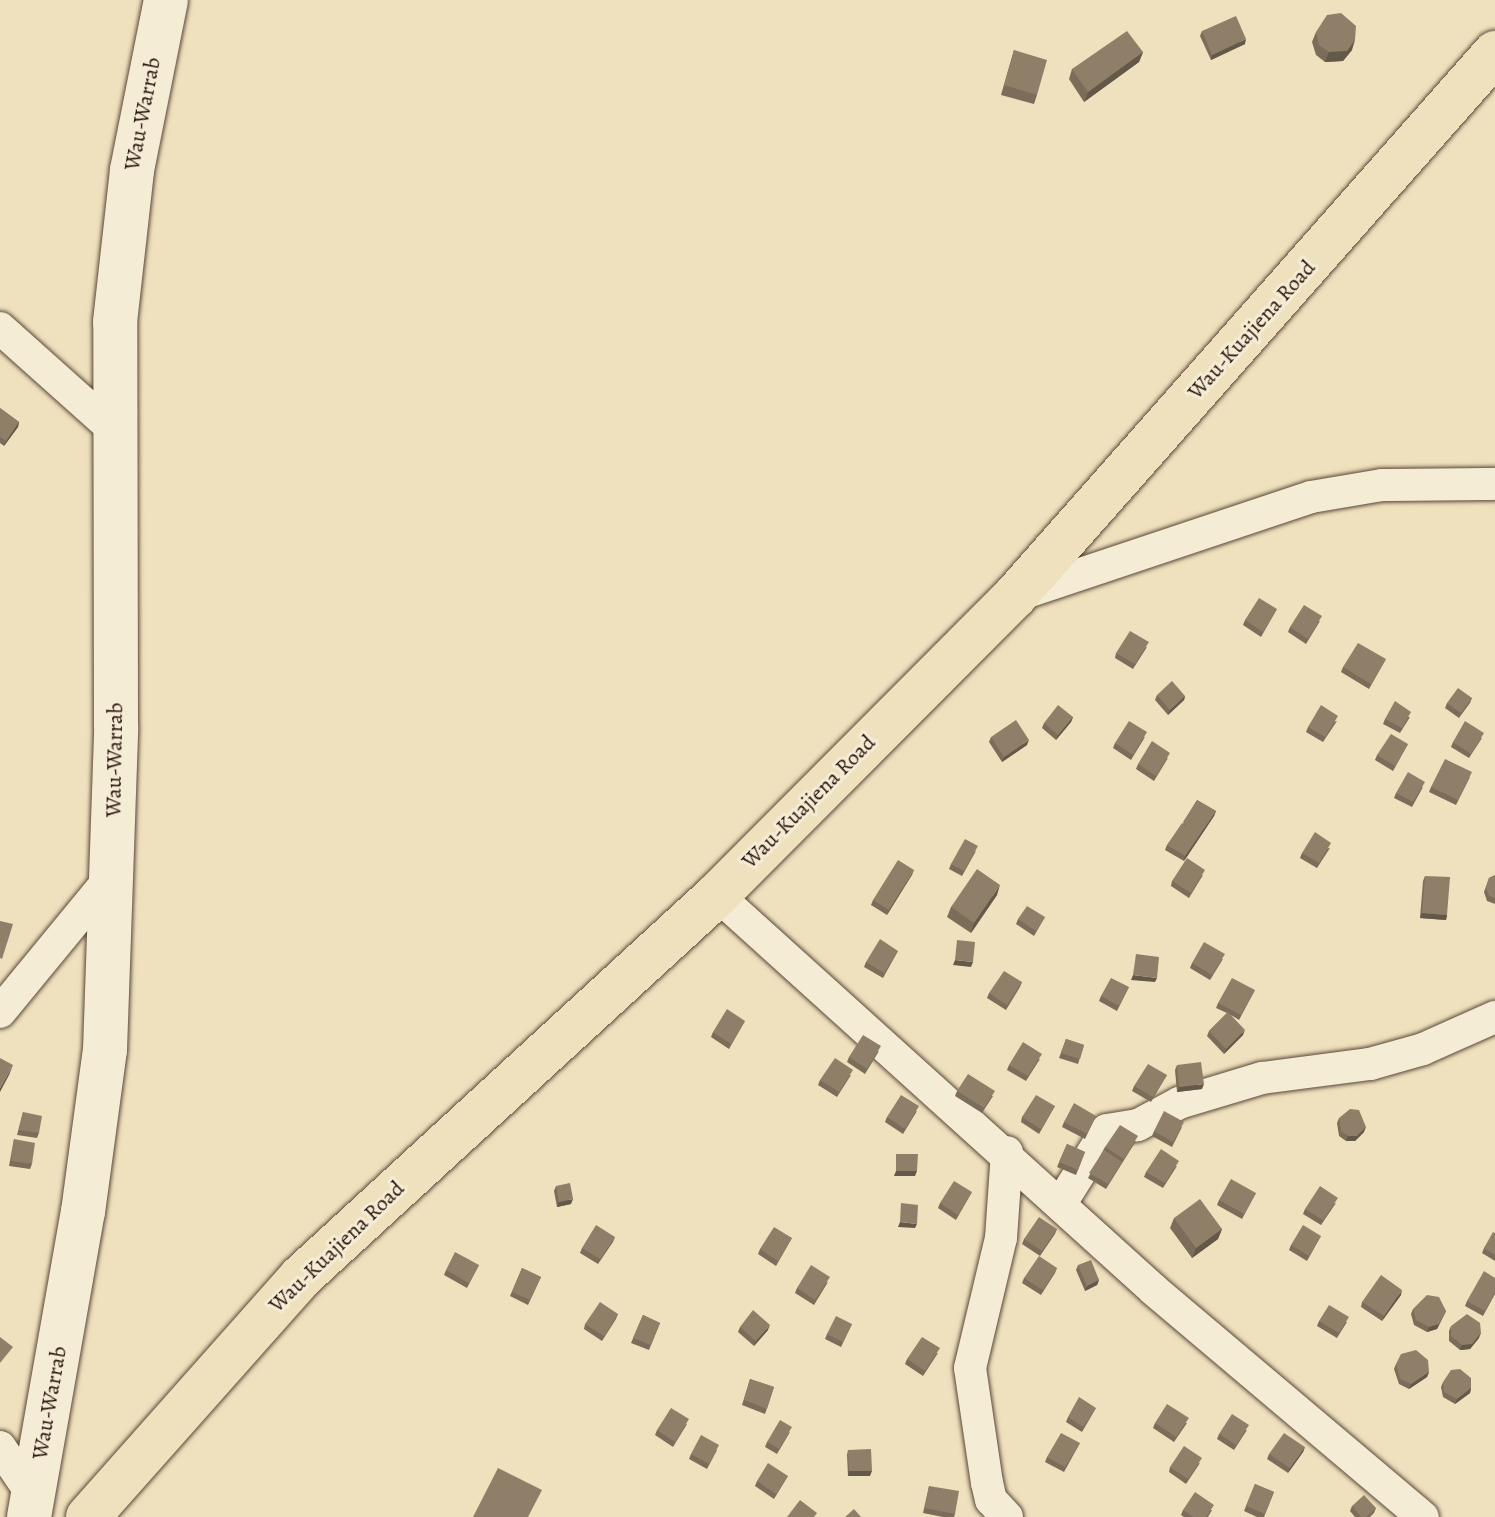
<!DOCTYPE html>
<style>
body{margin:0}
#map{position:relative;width:1495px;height:1517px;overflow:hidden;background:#efe1be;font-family:Alegreya,serif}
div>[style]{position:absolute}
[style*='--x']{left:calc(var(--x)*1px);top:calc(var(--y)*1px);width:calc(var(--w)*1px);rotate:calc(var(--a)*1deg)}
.roads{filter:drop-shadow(0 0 2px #5a4738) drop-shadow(0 0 2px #5a4738)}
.street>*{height:32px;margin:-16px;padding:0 16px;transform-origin:16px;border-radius:16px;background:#f5ecd5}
.secondary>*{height:44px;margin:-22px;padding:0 22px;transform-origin:22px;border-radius:22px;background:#f5ecd5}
.primary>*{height:44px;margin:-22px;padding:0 22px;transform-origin:22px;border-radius:22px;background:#efe1be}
.wall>*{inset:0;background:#7b6d59}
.shaded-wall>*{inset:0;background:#645949}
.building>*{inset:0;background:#8f7f68}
span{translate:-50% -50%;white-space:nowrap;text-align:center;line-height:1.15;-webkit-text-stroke:6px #f5ecd5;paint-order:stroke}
.street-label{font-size:22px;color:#28140b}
</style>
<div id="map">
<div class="roads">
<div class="street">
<div style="--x:0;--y:328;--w:154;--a:41.8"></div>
<div style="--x:1018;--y:595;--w:309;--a:-18.5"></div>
<div style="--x:1311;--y:497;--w:72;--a:-9.6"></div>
<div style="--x:1382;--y:485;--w:113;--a:-0.5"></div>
<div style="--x:717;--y:895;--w:589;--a:42.11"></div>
<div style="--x:1154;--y:1290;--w:352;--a:40.2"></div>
<div style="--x:0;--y:1012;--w:180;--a:-50.6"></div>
<div style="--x:1061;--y:1203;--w:86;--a:-57.8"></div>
<div style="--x:1107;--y:1130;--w:31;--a:-9"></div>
<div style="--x:1138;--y:1125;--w:47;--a:-28.2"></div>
<div style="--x:1179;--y:1103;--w:87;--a:-16.8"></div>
<div style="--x:1262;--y:1078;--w:109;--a:-7.4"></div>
<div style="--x:1370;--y:1064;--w:55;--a:-15.8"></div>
<div style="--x:1423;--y:1049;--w:79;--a:-24"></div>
<div style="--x:0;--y:1447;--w:59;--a:56"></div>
<div style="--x:1007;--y:1517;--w:23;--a:-133"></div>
<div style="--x:991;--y:1500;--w:17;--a:-103"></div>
<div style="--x:987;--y:1483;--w:116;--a:-98.4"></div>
<div style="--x:970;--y:1368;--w:134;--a:-76.6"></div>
<div style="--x:1001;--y:1238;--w:86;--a:-86"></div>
</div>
<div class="secondary">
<div style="--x:29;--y:1517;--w:310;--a:-80"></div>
<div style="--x:83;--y:1212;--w:163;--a:-82.3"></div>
<div style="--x:105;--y:1050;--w:323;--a:-88"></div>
<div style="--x:116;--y:727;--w:405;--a:-90.1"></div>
<div style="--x:115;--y:322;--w:153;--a:-83.6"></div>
<div style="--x:132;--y:170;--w:173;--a:-78.7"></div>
</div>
<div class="primary">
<div style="--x:88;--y:1517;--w:321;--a:-48.4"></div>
<div style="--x:301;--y:1277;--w:565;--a:-42.56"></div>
<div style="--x:717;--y:895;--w:422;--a:-45.1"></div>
<div style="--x:1015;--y:596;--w:725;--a:-48.52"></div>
</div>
</div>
<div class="wall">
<div style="clip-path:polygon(1202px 31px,1245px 44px,1211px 60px,1200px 36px)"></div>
<div style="clip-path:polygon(1316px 32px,1352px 50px,1343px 61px,1325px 62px,1316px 55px,1312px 42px)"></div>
<div style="clip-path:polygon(1014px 50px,1037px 95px,1034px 104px,1001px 95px)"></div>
<div style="clip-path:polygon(1143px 52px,1139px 62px,1084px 102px,1069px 79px,1072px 69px)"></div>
<div style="clip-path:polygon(0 408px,19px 422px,18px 427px,4px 446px,0 443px)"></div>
<div style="clip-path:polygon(1277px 609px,1261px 637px,1243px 625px,1245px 620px)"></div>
<div style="clip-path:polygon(1320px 621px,1306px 644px,1288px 632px,1290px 627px)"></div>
<div style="clip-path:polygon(1147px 647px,1133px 669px,1115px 658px,1116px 653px)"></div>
<div style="clip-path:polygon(1386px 659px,1369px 689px,1341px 672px,1343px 667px)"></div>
<div style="clip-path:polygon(1157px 695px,1185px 696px,1184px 700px,1168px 715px,1155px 700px)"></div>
<div style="clip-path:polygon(1472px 698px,1470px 703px,1459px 718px,1445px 708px,1447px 703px)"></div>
<div style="clip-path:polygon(1073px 717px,1071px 722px,1056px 740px,1042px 728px,1044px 723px)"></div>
<div style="clip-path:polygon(1410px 717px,1400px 733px,1383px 724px,1385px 719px)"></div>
<div style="clip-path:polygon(1337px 721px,1323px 742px,1306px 732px,1308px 727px)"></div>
<div style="clip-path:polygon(991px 737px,1027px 745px,1002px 762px,989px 742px)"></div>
<div style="clip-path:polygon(1145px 737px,1131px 760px,1113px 748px,1115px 743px)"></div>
<div style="clip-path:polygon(1482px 738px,1469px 758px,1451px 747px,1453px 742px)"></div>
<div style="clip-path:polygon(1408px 744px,1393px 771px,1375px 760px,1377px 755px)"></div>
<div style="clip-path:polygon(1168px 758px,1154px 781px,1136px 769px,1138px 764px)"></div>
<div style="clip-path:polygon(1470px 777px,1456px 805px,1429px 792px,1431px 787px)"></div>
<div style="clip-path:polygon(1423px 787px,1412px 807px,1394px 798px,1396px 793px)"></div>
<div style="clip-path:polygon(1197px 800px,1216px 811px,1214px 816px,1184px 861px,1165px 850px,1167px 845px,1183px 824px)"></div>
<div style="clip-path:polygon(1330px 848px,1317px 868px,1300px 858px,1302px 853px)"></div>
<div style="clip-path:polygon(976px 851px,962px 876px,949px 869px,951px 864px)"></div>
<div style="clip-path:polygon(914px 870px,887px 915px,871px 905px,873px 900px)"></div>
<div style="clip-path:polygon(1203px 875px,1189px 898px,1171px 886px,1172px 881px)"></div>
<div style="clip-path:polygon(1495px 875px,1495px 904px,1487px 901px,1484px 892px,1489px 878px)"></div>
<div style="clip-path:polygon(1425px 876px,1447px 915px,1446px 920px,1420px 918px,1423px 881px)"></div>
<div style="clip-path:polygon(997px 895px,971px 933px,947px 917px,951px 907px)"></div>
<div style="clip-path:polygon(1045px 917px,1034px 936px,1016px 924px,1018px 919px)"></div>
<div style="clip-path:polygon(898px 951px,883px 978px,864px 967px,866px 962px)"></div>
<div style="clip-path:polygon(1223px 959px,1210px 980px,1190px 968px,1192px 963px)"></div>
<div style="clip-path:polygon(1022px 982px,1020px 987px,1006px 1010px,987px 998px,989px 993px)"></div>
<div style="clip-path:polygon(1129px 987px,1117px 1011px,1099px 1001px,1101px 996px)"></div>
<div style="clip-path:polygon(1255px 990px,1239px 1020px,1231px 1015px,1243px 1035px,1224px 1054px,1207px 1036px,1209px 1031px,1227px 1013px,1216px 1008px,1218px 1003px)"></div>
<div style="clip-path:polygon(745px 1021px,729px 1049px,711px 1037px,713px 1032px)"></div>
<div style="clip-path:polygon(1066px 1039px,1084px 1045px,1078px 1064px,1059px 1058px)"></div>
<div style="clip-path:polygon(879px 1051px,865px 1074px,847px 1062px,849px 1057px)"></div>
<div style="clip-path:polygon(1040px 1059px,1026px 1081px,1007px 1070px,1009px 1065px)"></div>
<div style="clip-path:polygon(1177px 1065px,1202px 1089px,1177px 1092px,1175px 1070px)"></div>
<div style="clip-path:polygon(851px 1075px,837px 1097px,818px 1085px,820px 1080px)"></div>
<div style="clip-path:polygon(1167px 1075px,1151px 1102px,1132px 1091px,1134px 1086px)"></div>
<div style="clip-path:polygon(957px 1091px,993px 1096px,982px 1113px,955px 1096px)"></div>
<div style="clip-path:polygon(1055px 1106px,1039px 1134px,1021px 1122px,1022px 1117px)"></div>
<div style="clip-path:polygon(917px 1111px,903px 1134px,885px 1122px,887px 1117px)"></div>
<div style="clip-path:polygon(23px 1112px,39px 1133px,37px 1138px,17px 1135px)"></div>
<div style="clip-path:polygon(1096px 1116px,1085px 1139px,1062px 1127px,1064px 1122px)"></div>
<div style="clip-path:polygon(1339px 1118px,1364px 1132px,1355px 1141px,1346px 1141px,1339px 1136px,1337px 1123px)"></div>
<div style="clip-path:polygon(1182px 1127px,1172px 1147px,1152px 1136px,1154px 1131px)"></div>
<div style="clip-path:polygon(14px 1139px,32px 1164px,30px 1169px,9px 1166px)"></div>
<div style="clip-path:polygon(1136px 1141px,1106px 1189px,1088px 1178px,1105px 1147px)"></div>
<div style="clip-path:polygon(1067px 1144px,1085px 1152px,1076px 1175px,1057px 1167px)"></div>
<div style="clip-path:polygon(1177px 1166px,1163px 1188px,1144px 1177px,1146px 1172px)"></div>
<div style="clip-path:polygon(556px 1186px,571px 1204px,557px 1207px,554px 1191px)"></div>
<div style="clip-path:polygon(972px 1192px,956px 1220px,938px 1208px,940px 1203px)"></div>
<div style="clip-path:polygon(1256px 1193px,1242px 1219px,1217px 1205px,1219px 1200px)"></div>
<div style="clip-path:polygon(1336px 1203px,1321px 1225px,1303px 1214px,1305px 1209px)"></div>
<div style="clip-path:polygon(1174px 1218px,1222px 1229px,1218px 1239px,1192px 1258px,1170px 1228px)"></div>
<div style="clip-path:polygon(1057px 1229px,1055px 1234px,1040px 1256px,1022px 1244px,1024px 1239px)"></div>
<div style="clip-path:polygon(1495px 1233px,1495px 1261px,1482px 1253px,1484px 1248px)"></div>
<div style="clip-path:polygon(1321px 1236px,1307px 1261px,1289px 1250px,1291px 1245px)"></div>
<div style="clip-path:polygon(615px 1237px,613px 1242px,598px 1264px,580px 1253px,582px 1248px)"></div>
<div style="clip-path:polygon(792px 1238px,776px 1266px,758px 1254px,760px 1249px)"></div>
<div style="clip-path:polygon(479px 1265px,467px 1288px,444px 1275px,446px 1270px)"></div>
<div style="clip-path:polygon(1078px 1265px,1099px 1280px,1097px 1285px,1085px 1291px,1076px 1270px)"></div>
<div style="clip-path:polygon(522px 1268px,541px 1277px,528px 1305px,510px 1296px)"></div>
<div style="clip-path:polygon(1057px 1268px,1055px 1273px,1041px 1295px,1022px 1283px,1024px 1278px)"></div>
<div style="clip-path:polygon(1495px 1278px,1495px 1294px,1483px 1316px,1465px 1306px,1467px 1301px)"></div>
<div style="clip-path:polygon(828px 1282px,814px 1305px,795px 1293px,797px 1288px)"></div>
<div style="clip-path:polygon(1401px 1295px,1382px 1321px,1361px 1307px,1362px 1302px)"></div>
<div style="clip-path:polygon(1413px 1309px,1446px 1311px,1437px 1329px,1427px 1332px,1414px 1325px,1411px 1314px)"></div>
<div style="clip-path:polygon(618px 1314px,616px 1319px,602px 1341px,584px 1329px,585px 1324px)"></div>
<div style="clip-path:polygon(643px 1315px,660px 1323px,649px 1350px,631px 1343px)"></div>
<div style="clip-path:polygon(1319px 1321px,1347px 1322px,1337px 1338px,1317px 1326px)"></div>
<div style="clip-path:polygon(852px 1324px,841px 1347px,825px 1339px,827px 1334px)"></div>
<div style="clip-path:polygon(1451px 1326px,1479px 1338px,1470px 1349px,1460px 1350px,1449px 1341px,1449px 1331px)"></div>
<div style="clip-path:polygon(740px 1327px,768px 1330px,754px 1346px,738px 1332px)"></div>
<div style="clip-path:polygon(938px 1353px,923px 1376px,905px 1364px,907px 1359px)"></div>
<div style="clip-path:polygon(1396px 1364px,1429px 1372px,1427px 1377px,1409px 1389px,1399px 1384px,1394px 1369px)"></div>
<div style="clip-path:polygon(750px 1379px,774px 1387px,765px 1414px,742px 1405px)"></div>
<div style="clip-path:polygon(1443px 1382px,1471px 1388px,1470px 1393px,1455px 1404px,1443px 1397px,1441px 1387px)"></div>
<div style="clip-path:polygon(1096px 1408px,1082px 1432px,1066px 1422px,1068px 1417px)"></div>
<div style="clip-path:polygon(1155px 1423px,1187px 1423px,1174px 1442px,1153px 1428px)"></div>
<div style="clip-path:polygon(687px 1424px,673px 1447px,655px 1435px,657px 1430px)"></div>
<div style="clip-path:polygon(1247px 1430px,1234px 1450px,1217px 1439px,1219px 1434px)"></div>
<div style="clip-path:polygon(790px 1432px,777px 1454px,765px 1447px,767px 1442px)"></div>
<div style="clip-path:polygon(1080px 1443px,1064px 1472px,1045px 1462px,1047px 1457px)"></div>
<div style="clip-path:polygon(1305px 1447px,1303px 1452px,1288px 1473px,1267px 1459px,1269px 1454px)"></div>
<div style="clip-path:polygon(717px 1450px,707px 1469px,689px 1459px,691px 1454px)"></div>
<div style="clip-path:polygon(848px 1450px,870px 1476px,848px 1476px,847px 1455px)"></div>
<div style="clip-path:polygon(1200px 1463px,1186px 1484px,1169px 1472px,1170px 1467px)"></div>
<div style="clip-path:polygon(788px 1476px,774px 1499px,755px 1486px,757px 1481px)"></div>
<div style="clip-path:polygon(1255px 1484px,1274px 1492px,1264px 1517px,1257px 1517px,1244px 1511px)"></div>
<div style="clip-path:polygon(929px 1486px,955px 1514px,954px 1517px,943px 1517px,923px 1513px)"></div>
<div style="clip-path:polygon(1352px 1506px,1376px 1508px,1374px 1513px,1370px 1517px,1355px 1517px,1350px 1511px)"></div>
<div style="clip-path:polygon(1183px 1510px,1212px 1510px,1208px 1517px,1184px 1517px,1181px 1515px)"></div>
</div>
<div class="shaded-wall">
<div style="clip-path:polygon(1246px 39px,1245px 44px,1211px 60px,1212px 55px)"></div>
<div style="clip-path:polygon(1355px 40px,1352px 50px,1343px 61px,1325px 62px,1329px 52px)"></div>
<div style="clip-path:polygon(1143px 52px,1139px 62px,1084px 102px,1088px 92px)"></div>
<div style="clip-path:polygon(19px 422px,18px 427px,4px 446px,6px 441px)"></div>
<div style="clip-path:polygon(1185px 696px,1184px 700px,1168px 715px,1170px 710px)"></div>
<div style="clip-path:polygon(1073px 717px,1071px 722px,1056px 740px,1058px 735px)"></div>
<div style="clip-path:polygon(1029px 740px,1027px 745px,1002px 762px,1004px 757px)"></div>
<div style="clip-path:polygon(1216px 811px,1214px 816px,1184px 861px,1185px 856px)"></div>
<div style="clip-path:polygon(914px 870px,912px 875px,887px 915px,889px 910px)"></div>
<div style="clip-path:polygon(1000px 885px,997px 895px,971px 933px,974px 923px)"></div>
<div style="clip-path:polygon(1422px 913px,1447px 915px,1446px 920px,1420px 918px)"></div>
<div style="clip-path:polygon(955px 960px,973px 962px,971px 967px,953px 965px)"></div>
<div style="clip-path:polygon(1133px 975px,1157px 978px,1155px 982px,1131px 980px)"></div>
<div style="clip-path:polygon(1245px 1030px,1243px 1035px,1224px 1054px,1226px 1049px)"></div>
<div style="clip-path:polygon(13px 1065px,9px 1075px,0 1092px,0 1088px)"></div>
<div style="clip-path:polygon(1204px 1084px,1202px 1089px,1177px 1092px,1179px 1087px)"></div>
<div style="clip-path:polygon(1366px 1127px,1364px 1132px,1355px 1141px,1346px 1141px,1348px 1136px)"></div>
<div style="clip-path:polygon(896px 1171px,917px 1171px,915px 1176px,894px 1176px)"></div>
<div style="clip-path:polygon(573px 1199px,571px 1204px,557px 1207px,559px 1202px)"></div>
<div style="clip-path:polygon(900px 1222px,917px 1224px,915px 1228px,898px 1227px)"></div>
<div style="clip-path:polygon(1222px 1229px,1218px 1239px,1192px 1258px,1196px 1248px)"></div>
<div style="clip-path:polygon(1099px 1280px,1097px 1285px,1085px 1291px,1087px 1286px)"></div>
<div style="clip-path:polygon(1402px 1290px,1401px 1295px,1382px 1321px,1384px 1316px)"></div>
<div style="clip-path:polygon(1446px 1311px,1437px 1329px,1427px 1332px,1429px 1327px)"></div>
<div style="clip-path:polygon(770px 1325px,768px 1330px,754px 1346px,756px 1341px)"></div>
<div style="clip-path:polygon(1481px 1333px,1479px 1338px,1470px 1349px,1460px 1350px,1462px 1345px)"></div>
<div style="clip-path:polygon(1429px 1372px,1427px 1377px,1409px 1389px,1411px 1384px)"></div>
<div style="clip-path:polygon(1471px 1388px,1470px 1393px,1455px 1404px,1457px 1399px)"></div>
<div style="clip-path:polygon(1305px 1447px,1303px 1452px,1288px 1473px,1290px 1468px)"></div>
<div style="clip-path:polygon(849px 1471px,872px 1471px,870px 1476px,848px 1476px)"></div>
</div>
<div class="building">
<div style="clip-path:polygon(1341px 13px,1356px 26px,1355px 40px,1347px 51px,1329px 52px,1319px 45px,1316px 32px,1327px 15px)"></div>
<div style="clip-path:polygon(1236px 16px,1246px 39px,1212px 55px,1202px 31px)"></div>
<div style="clip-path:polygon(1127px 31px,1143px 52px,1088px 92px,1072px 69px)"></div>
<div style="clip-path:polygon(1014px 50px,1047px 60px,1037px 95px,1004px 85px)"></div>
<div style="clip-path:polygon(0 408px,19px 422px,6px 441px,0 437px)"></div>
<div style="clip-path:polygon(1259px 598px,1277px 609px,1263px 632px,1245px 620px)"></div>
<div style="clip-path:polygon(1304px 605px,1322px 616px,1308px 639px,1290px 627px)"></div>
<div style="clip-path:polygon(1130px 631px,1149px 642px,1135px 664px,1116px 653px)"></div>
<div style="clip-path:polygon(1358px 643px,1386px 659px,1371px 684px,1343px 667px)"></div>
<div style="clip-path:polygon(1172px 681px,1185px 696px,1170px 710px,1157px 695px)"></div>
<div style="clip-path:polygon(1458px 688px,1472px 698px,1461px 713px,1447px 703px)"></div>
<div style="clip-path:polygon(1395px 701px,1411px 712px,1402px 728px,1385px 719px)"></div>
<div style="clip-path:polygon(1058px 705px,1073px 717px,1058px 735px,1044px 723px)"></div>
<div style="clip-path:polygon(1321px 705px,1338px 716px,1325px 737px,1308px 727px)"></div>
<div style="clip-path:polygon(1016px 720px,1029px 740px,1004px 757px,991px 737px)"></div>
<div style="clip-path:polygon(1129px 721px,1147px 732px,1133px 755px,1115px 743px)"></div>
<div style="clip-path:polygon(1465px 721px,1484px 733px,1471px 754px,1453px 742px)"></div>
<div style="clip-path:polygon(1391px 734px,1408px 744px,1395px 766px,1377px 755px)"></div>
<div style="clip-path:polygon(1152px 741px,1170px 753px,1156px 776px,1138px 764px)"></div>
<div style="clip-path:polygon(1445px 759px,1472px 772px,1458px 800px,1431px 787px)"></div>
<div style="clip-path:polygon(1408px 772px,1425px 782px,1413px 802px,1396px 793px)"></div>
<div style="clip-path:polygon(1197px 800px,1216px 811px,1185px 856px,1167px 845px,1182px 823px,1186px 826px,1183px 822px)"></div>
<div style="clip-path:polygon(1315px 832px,1331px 843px,1319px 863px,1302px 853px)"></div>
<div style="clip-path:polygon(965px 839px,978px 846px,964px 871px,951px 864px)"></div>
<div style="clip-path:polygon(1187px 858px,1205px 870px,1191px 893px,1172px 881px)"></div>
<div style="clip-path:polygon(898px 860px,914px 870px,889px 910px,873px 900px)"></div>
<div style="clip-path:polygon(977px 869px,1000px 885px,974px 923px,951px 907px)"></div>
<div style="clip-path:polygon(1495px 875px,1495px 898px,1489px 896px,1486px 887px,1489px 878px)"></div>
<div style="clip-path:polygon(1425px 876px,1450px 877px,1447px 915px,1422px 913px)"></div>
<div style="clip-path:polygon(1027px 906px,1045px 917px,1036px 931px,1018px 919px)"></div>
<div style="clip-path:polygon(0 921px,13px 924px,2px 959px,0 958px)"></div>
<div style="clip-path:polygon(880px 939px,898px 951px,884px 973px,866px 962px)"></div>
<div style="clip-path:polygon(957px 940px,975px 942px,973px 962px,955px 960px)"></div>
<div style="clip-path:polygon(1204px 942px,1225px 954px,1212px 975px,1192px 963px)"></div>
<div style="clip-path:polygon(1136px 954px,1159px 957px,1157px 978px,1133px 975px)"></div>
<div style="clip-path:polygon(1004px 971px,1022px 982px,1007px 1005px,989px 993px)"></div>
<div style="clip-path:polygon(1111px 978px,1129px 987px,1119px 1006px,1101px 996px)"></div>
<div style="clip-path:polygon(1232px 978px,1255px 990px,1241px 1015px,1218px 1003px)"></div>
<div style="clip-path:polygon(727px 1009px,745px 1021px,731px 1044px,713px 1032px)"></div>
<div style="clip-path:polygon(1228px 1012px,1245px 1030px,1226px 1049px,1209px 1031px)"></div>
<div style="clip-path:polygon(863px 1035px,881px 1046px,867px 1069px,849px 1057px)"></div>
<div style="clip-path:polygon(1066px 1039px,1084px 1045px,1080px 1059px,1061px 1053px)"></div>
<div style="clip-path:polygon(1023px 1042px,1042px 1054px,1028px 1076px,1009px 1065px)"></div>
<div style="clip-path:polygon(0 1058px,13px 1065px,0 1088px)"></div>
<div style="clip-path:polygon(835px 1058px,853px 1070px,839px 1092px,820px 1080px)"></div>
<div style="clip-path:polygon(1201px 1062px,1204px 1084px,1179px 1087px,1177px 1065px)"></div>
<div style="clip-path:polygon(1148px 1064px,1167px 1075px,1153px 1097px,1134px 1086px)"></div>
<div style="clip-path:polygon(968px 1074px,995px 1091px,984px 1108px,957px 1091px)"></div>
<div style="clip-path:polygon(901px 1095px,919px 1106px,905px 1129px,887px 1117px)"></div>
<div style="clip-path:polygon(1036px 1095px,1055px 1106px,1041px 1129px,1022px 1117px)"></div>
<div style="clip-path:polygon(1074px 1103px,1096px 1116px,1087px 1134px,1064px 1122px)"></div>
<div style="clip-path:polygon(1350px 1109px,1359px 1110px,1366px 1127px,1357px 1136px,1348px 1136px,1341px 1131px,1339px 1118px)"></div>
<div style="clip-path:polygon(1164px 1111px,1184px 1122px,1173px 1142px,1154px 1131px)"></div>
<div style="clip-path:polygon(23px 1112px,42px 1116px,39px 1133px,19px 1130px)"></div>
<div style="clip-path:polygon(1120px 1125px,1138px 1136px,1124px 1159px,1105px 1147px)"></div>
<div style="clip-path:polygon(14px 1139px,35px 1143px,32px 1164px,11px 1161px)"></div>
<div style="clip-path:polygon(1067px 1144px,1085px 1152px,1078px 1170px,1059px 1162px)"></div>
<div style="clip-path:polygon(1161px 1149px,1179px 1161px,1165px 1183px,1146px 1172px)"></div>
<div style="clip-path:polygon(1104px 1150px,1122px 1162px,1108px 1184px,1089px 1173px)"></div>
<div style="clip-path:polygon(896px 1154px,918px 1154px,917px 1171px,896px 1171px)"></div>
<div style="clip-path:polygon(1231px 1179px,1256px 1193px,1244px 1214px,1219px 1200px)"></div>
<div style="clip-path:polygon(954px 1181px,972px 1192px,958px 1215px,940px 1203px)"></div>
<div style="clip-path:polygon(570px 1183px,573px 1199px,559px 1202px,556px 1186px)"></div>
<div style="clip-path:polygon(1320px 1186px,1338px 1198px,1323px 1220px,1305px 1209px)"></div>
<div style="clip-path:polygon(1200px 1199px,1222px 1229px,1196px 1248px,1174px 1218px)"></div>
<div style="clip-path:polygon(901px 1203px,918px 1205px,917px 1224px,900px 1222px)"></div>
<div style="clip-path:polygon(1039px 1217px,1057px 1229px,1042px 1251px,1024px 1239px)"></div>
<div style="clip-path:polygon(596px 1225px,615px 1237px,600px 1259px,582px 1248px)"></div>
<div style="clip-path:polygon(1303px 1225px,1321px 1236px,1309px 1256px,1291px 1245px)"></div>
<div style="clip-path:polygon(774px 1227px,792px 1238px,778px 1261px,760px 1249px)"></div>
<div style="clip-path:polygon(1493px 1232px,1495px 1233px,1495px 1255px,1484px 1248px)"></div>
<div style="clip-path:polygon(455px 1252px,479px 1265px,469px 1283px,446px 1270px)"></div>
<div style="clip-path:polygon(1039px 1256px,1057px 1268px,1043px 1290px,1024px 1278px)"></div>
<div style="clip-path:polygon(1091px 1260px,1099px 1280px,1087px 1286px,1078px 1265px)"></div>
<div style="clip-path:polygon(811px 1265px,830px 1277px,815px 1300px,797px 1288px)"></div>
<div style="clip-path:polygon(522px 1268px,541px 1277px,530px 1300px,512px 1292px)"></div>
<div style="clip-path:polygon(1484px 1271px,1495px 1278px,1495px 1292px,1485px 1311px,1467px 1301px)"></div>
<div style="clip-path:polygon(1381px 1275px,1402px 1290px,1384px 1316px,1362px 1302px)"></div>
<div style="clip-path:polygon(1427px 1295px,1439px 1297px,1446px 1311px,1439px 1324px,1429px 1327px,1416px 1320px,1413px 1309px)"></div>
<div style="clip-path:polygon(600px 1302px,618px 1314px,604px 1336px,585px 1324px)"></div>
<div style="clip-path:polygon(1329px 1305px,1349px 1317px,1339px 1333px,1319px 1321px)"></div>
<div style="clip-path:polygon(753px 1310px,770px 1325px,756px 1341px,740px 1327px)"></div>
<div style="clip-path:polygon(1467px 1314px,1480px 1323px,1481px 1333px,1472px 1344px,1462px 1345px,1451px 1336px,1451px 1326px)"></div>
<div style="clip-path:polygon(643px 1315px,660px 1323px,651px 1345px,633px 1338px)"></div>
<div style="clip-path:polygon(836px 1316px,852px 1324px,843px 1342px,827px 1334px)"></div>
<div style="clip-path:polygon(0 1337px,13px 1347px,0 1363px)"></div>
<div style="clip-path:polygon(922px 1337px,940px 1348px,925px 1371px,907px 1359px)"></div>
<div style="clip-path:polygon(1416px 1350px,1428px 1360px,1429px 1372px,1411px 1384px,1400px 1379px,1396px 1364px,1401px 1354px)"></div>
<div style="clip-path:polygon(1460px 1369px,1471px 1378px,1471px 1388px,1457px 1399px,1444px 1392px,1443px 1382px,1451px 1370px)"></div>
<div style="clip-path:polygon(750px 1379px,774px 1387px,767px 1409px,744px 1400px)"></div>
<div style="clip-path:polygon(1079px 1397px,1096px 1408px,1083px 1427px,1068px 1417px)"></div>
<div style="clip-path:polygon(1167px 1404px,1189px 1418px,1176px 1437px,1155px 1423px)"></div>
<div style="clip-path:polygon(671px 1408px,689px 1419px,675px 1442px,657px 1430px)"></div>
<div style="clip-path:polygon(1232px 1414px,1249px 1425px,1236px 1445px,1219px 1434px)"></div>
<div style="clip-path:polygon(780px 1420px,792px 1427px,779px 1449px,767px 1442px)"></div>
<div style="clip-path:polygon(1061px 1433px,1080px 1443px,1065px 1467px,1047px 1457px)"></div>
<div style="clip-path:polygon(1284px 1433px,1305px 1447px,1290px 1468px,1269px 1454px)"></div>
<div style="clip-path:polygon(701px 1435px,719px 1445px,709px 1464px,691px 1454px)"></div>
<div style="clip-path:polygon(1184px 1446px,1202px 1458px,1188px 1479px,1170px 1467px)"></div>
<div style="clip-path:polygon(871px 1449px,872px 1471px,849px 1471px,848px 1450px)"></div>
<div style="clip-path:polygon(768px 1463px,788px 1476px,776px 1494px,757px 1481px)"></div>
<div style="clip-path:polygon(498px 1468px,542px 1490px,528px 1517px,473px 1517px)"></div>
<div style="clip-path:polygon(1255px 1484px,1274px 1492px,1265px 1514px,1246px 1506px)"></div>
<div style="clip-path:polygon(929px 1486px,959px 1491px,955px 1514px,925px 1508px)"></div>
<div style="clip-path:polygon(1195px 1492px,1214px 1505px,1206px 1517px,1193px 1517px,1183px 1510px)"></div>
<div style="clip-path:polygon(1364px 1495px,1376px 1508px,1366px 1517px,1361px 1517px,1352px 1506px)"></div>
<div style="clip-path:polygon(800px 1500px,817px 1513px,814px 1517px,787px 1517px)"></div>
<div style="clip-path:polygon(854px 1509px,861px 1517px,845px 1517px)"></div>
</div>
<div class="street-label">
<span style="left:143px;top:114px;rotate:-79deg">Wau-Warrab</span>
<span style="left:1252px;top:330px;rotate:-48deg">Wau-Kuajiena Road</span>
<span style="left:115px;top:760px;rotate:-89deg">Wau-Warrab</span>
<span style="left:809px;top:802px;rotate:-45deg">Wau-Kuajiena Road</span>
<span style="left:337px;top:1247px;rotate:-44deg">Wau-Kuajiena Road</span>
<span style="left:50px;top:1403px;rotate:-80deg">Wau-Warrab</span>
</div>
</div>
